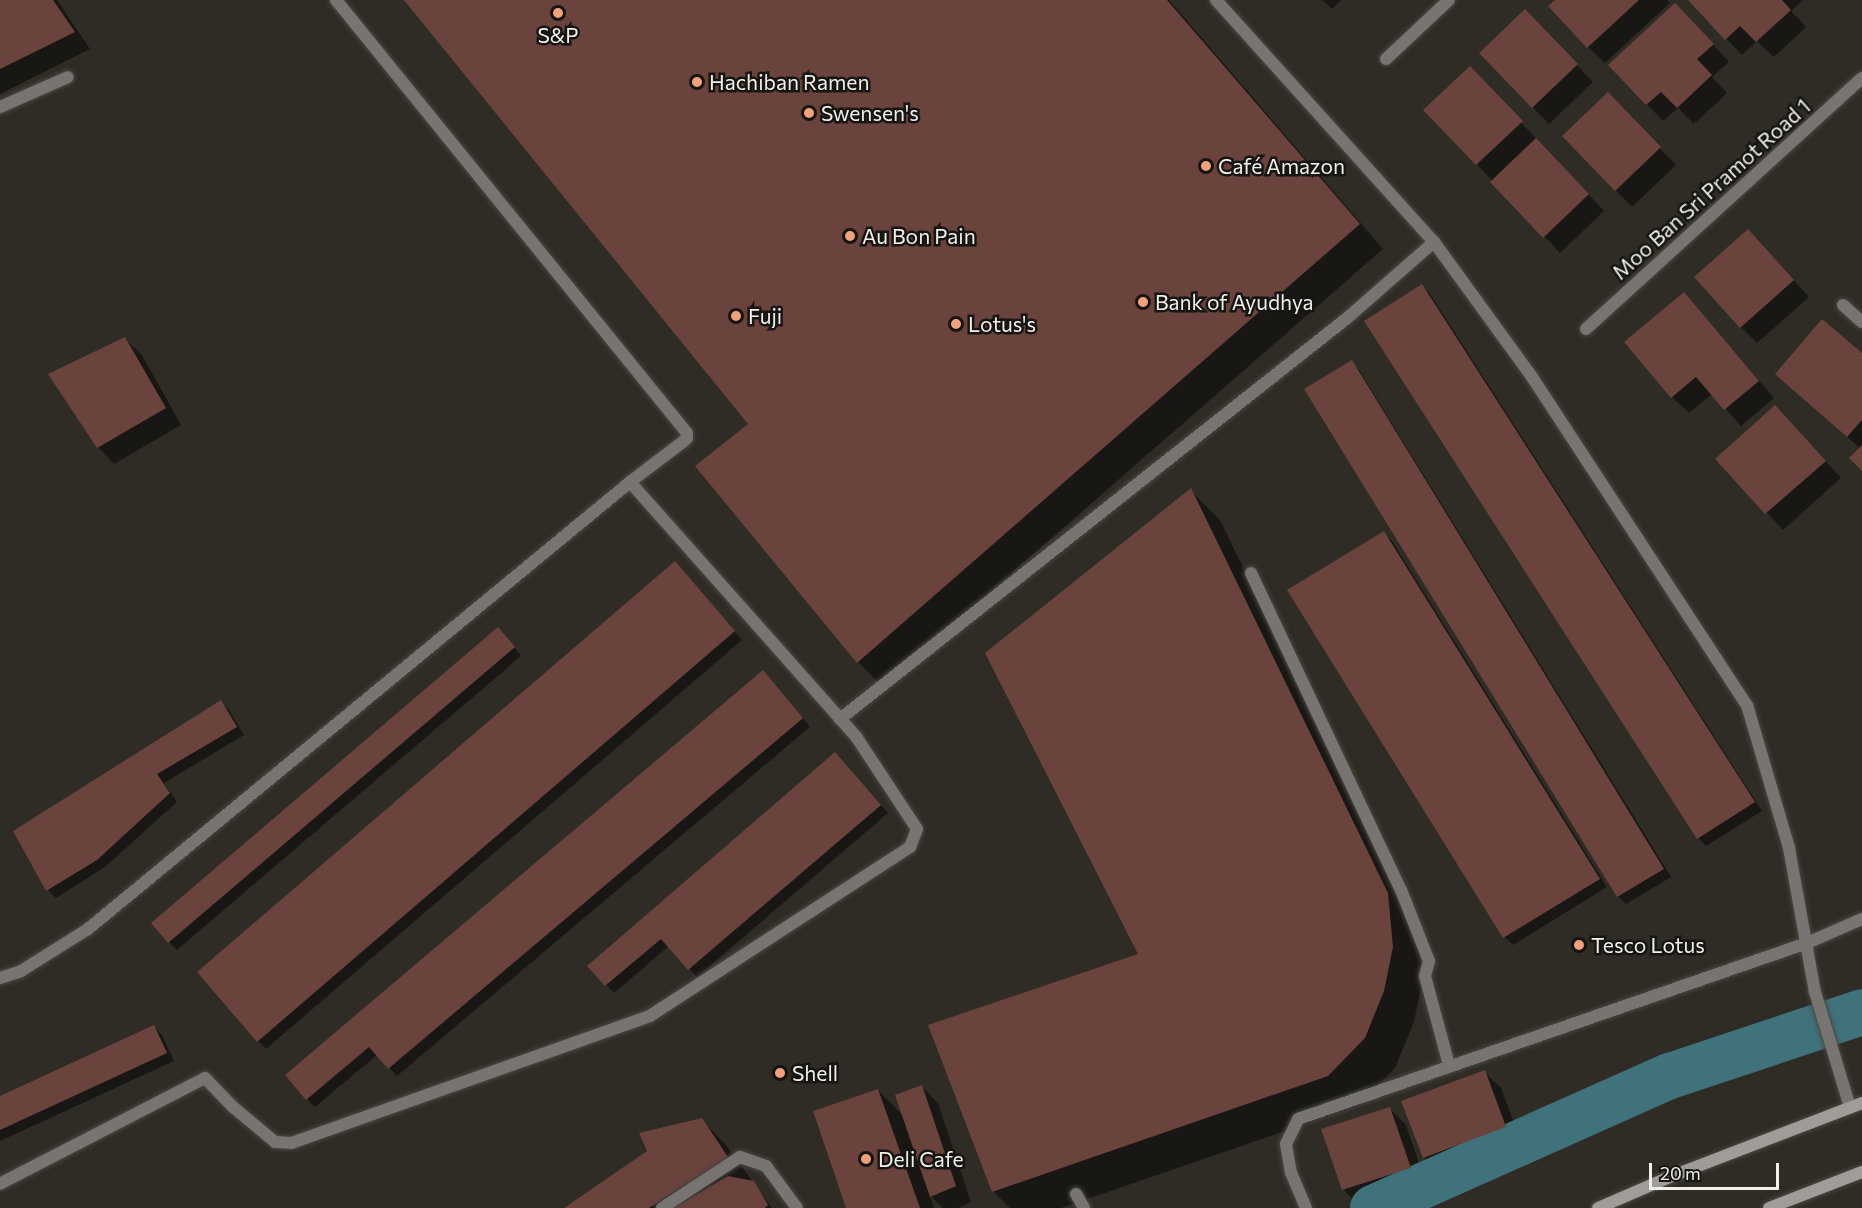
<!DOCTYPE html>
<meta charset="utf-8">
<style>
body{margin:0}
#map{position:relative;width:1862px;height:1208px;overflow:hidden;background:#2f2c25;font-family:Commissioner,sans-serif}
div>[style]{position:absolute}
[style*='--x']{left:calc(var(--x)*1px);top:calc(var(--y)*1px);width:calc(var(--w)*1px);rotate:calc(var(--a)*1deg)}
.shadow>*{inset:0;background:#0007}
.canal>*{height:46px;margin:-23px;padding:0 23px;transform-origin:23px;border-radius:23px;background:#40727c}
.building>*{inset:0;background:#6b433d}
.roads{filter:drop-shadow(0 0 2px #4a4741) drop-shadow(0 0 2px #4a4741)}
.service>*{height:12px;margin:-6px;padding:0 6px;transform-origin:6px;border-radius:6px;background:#777471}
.minor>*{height:12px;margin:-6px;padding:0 6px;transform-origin:6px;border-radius:6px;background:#777471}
.secondary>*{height:12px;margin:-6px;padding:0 6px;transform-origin:6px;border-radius:6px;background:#a09c97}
.dots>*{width:16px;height:16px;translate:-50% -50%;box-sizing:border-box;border:3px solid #161512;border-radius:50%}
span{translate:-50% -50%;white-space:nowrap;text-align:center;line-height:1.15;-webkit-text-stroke:5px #161512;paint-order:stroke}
.poi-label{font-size:21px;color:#f1efea}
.left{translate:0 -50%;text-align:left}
.street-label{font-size:21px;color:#f1efea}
.scale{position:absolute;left:1649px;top:1163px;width:130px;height:27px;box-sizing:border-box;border:3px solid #f1efea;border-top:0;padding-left:8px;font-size:18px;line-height:21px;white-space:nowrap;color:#f1efea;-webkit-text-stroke:4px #161512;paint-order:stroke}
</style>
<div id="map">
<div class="shadow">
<div style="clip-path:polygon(0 0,57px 0,90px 49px,0 94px)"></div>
<div style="clip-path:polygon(406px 0,1169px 0,1383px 249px,882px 686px,858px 662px,750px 424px)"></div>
<div style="clip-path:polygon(1322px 0,1341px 0,1332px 9px)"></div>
<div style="clip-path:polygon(1557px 0,1667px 0,1670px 3px,1605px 63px,1588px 47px)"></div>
<div style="clip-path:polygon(1690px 0,1803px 0,1791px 11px,1806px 27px,1774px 57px,1757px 41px,1742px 55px)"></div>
<div style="clip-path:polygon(1692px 21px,1729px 62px,1712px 77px,1727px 93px,1694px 124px,1678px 108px,1663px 121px,1610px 65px)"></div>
<div style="clip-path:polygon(1541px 28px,1593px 82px,1549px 124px,1481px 53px)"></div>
<div style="clip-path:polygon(1486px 85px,1604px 211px,1560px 253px,1426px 110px)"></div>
<div style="clip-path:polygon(1624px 111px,1676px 165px,1632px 207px,1564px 136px)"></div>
<div style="clip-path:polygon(1764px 247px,1809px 297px,1757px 343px,1741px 327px)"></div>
<div style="clip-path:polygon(1422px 286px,1430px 294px,1762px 811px,1706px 846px,1698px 838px)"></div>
<div style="clip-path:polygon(1684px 294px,1774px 398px,1741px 426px,1712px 394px,1689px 413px,1672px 397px)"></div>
<div style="clip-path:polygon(125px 339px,142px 355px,181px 425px,114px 464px,98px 447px)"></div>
<div style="clip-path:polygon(1862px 355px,1862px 469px,1861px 449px,1777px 374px)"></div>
<div style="clip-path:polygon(1351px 362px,1359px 370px,1671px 877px,1626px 904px,1618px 896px)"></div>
<div style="clip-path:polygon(1791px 424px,1841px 478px,1783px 530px,1717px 459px)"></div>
<div style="clip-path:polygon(1190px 490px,1220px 520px,1417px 925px,1423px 978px,1414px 1022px,1395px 1068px,1358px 1106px,1061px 1208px,1010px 1208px,993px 1191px,1140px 955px)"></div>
<div style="clip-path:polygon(1384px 533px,1392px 541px,1607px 887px,1513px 945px,1505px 937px)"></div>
<div style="clip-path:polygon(683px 571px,742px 640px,266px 1049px,258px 1041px)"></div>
<div style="clip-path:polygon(506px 637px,521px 656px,177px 950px,169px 942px)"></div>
<div style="clip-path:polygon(771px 680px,810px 727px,397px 1076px,377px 1055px,315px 1107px,307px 1099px,287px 1075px)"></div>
<div style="clip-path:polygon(221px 702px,229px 710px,244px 735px,164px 783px,177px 802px,105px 867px,56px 898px,48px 890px)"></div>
<div style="clip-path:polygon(842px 762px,888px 813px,697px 977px,669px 946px,614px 993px,589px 966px)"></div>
<div style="clip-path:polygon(154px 1027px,162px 1035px,174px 1061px,0 1141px,0 1098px)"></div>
<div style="clip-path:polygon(1484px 1072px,1501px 1088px,1522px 1144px,1441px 1174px,1424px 1158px)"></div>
<div style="clip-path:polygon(922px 1087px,938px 1103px,971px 1202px,958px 1208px,943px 1208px,929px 1194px,934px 1208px,848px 1208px,878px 1090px,904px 1117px)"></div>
<div style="clip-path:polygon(1390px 1109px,1406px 1125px,1426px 1184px,1359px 1206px,1343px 1189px)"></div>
<div style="clip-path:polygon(701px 1120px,725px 1144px,772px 1208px,566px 1208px)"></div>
</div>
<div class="canal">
<div style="--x:1373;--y:1208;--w:325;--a:-24"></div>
<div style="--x:1670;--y:1076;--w:202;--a:-18.4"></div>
</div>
<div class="building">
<div style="clip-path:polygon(0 0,53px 0,75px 32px,0 69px)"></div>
<div style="clip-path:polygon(404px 0,1167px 0,1360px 224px,857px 663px,695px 466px,748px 424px)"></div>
<div style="clip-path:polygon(1555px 0,1639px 0,1587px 48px,1548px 6px)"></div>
<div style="clip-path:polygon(1688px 0,1782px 0,1791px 10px,1756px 42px,1740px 26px,1725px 40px)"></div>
<div style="clip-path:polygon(1675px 3px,1714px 44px,1697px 59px,1712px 75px,1677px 108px,1661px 92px,1646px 105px,1608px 65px)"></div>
<div style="clip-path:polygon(1525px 9px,1578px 64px,1532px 108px,1479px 53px)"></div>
<div style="clip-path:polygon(1470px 66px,1523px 121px,1476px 165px,1423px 110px)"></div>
<div style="clip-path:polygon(1608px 92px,1661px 147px,1615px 191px,1562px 136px)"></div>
<div style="clip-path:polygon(1536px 138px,1589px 194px,1543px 238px,1490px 182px)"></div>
<div style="clip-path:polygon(1748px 229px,1794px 280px,1740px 328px,1694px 277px)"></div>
<div style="clip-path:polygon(1422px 284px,1755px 802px,1697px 839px,1364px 321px)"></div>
<div style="clip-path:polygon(1684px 292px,1759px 381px,1724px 410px,1696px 377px,1671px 398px,1624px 342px)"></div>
<div style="clip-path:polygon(1822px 319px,1862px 353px,1862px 420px,1847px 437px,1775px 374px)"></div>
<div style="clip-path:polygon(125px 337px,166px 408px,97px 448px,48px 374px)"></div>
<div style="clip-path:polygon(1352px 360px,1664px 869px,1617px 897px,1304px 389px)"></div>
<div style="clip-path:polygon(1775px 405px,1826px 461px,1765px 514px,1715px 459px)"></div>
<div style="clip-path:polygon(1862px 445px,1862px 471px,1849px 458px)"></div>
<div style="clip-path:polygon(1191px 488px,1388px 893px,1393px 947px,1384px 991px,1365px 1038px,1328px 1076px,992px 1192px,928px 1025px,1138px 954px,985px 653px)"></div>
<div style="clip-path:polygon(1384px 531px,1600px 879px,1503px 938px,1287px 590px)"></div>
<div style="clip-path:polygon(675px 561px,735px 631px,257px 1042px,197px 972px)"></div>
<div style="clip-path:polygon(498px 627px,515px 647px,168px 943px,151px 923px)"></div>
<div style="clip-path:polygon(763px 670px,803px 718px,388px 1069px,369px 1047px,306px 1100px,285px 1075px)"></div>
<div style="clip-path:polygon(221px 700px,237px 727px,157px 774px,170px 793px,97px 860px,46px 891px,13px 831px)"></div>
<div style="clip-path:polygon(835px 752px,881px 805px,688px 970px,661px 939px,605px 986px,587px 966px)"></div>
<div style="clip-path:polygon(154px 1025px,167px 1053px,0 1130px,0 1096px)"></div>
<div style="clip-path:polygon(1485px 1070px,1506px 1127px,1423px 1158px,1401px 1101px)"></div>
<div style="clip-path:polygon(922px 1085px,956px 1186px,930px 1197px,895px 1095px)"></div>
<div style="clip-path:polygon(878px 1089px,920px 1208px,846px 1208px,813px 1111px)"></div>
<div style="clip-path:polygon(1390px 1107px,1411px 1168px,1342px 1190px,1321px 1129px)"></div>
<div style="clip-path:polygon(702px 1118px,728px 1157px,649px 1208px,564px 1208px,647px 1151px,639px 1133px)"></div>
<div style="clip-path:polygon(728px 1176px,754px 1181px,768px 1205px,765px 1208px,673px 1208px)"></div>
</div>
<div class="roads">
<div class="service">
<div style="--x:336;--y:0;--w:557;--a:50.97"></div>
<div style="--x:687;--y:433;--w:5;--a:90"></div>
<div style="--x:687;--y:438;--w:4;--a:135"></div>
<div style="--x:684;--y:441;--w:68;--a:142.8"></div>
<div style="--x:1216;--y:0;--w:326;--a:48"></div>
<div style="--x:1434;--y:242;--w:167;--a:54"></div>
<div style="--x:1532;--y:377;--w:392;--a:56.8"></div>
<div style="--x:1747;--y:705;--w:149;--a:73.6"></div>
<div style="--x:1789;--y:848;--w:146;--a:79.8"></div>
<div style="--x:1815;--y:992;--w:120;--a:73.1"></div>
<div style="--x:0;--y:107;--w:74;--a:-23.8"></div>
<div style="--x:1251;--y:573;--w:351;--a:64.7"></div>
<div style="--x:1401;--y:890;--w:76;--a:68.5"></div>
<div style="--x:1429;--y:961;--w:16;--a:105"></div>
<div style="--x:1425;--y:976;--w:92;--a:74.9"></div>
<div style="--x:840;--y:719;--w:645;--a:-38.33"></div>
<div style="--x:1346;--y:319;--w:117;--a:-41.2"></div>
<div style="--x:0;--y:978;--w:22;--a:-18"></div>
<div style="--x:21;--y:971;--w:79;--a:-32.1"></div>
<div style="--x:88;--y:929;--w:703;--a:-39.51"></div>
<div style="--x:630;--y:482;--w:342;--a:48.4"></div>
<div style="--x:857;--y:738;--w:109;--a:56.6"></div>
<div style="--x:917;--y:829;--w:19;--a:111"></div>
<div style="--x:910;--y:847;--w:310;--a:147"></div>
<div style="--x:650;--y:1016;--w:380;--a:160.5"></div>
<div style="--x:292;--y:1143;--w:17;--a:-177"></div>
<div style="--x:275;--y:1142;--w:56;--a:-140.1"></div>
<div style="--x:232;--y:1106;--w:39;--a:-134"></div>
<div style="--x:205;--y:1078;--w:231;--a:152.7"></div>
<div style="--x:1076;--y:1194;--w:16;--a:60"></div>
<div style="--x:662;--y:1208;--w:93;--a:-33.2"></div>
<div style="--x:740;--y:1157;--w:28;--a:19"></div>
<div style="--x:766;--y:1166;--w:52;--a:53.6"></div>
<div style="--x:1306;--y:1208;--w:38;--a:-113"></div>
<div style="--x:1291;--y:1173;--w:29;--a:-100"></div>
<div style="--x:1286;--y:1144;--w:28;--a:-64"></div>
<div style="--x:1298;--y:1119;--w:539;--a:-19.07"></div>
</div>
<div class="minor">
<div style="--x:1386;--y:59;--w:86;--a:-43.1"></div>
<div style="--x:1843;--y:305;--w:25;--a:42"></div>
<div style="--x:1586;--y:329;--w:373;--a:-42.3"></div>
<div style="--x:1807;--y:943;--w:60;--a:-23.6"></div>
</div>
<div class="secondary">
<div style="--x:1598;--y:1208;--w:81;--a:-23.4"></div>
<div style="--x:1672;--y:1176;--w:204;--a:-21"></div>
<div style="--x:1769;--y:1208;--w:100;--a:-21.2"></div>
</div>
</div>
<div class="dots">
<div style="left:558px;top:13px;background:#f1a17c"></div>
<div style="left:697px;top:82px;background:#f1a17c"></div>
<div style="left:809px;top:113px;background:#f1a17c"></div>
<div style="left:1206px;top:166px;background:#f1a17c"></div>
<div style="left:850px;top:236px;background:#f1a17c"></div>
<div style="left:1143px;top:302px;background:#f1a17c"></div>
<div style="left:736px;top:316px;background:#f1a17c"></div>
<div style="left:956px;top:324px;background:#f1a17c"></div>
<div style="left:1579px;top:945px;background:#f1a17c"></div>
<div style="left:780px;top:1073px;background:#f1a17c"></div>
<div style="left:866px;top:1159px;background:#f1a17c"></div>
</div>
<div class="poi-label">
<span style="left:558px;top:35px">S&amp;P</span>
<span class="left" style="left:709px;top:82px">Hachiban Ramen</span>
<span class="left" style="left:821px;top:113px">Swensen's</span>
<span class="left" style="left:1218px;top:166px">Café Amazon</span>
<span class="left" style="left:862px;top:236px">Au Bon Pain</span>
<span class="left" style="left:1155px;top:302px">Bank of Ayudhya</span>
<span class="left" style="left:748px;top:316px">Fuji</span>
<span class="left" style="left:968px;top:324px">Lotus's</span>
<span class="left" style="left:1591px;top:945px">Tesco Lotus</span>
<span class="left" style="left:792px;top:1073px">Shell</span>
<span class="left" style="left:878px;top:1159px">Deli Cafe</span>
</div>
<div class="street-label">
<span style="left:1711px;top:189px;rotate:-42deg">Moo Ban Sri Pramot Road 1</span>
</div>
<div class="scale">20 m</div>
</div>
